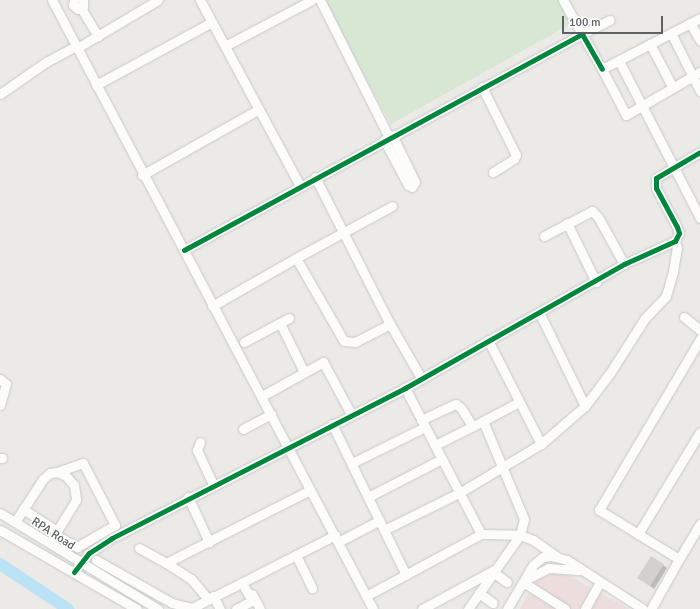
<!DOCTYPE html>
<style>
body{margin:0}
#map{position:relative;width:700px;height:609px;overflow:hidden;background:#eceae7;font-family:Signika,sans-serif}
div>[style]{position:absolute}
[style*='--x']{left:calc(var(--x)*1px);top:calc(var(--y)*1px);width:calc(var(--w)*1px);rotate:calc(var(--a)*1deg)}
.medical>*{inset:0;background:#ebdedc}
.green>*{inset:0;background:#d7e7d3}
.shadow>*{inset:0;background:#0003}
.river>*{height:12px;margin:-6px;padding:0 6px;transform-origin:6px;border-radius:6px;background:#bce2f5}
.building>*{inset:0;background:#d3d1d0}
.roads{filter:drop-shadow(0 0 1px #c8c8c8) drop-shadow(0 0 1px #c8c8c8)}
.minor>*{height:9px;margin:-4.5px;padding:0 4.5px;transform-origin:4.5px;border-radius:4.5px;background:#fcfcfb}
.cycleway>*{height:5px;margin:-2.5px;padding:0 2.5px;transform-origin:2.5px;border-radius:2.5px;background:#00873e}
span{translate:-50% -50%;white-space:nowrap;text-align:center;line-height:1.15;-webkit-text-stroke:3px #fff;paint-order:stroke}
.street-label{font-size:12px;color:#5d6165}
.scale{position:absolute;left:562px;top:16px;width:101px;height:18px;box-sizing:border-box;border:2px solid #5d6165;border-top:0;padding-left:5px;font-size:12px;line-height:14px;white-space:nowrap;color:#5d6165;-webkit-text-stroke:3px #fff;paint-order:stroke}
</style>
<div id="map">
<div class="medical">
<div style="clip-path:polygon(552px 574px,566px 574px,629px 609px,520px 609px,538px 579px)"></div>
</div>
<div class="green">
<div style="clip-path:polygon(322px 0,564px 0,576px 21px,391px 124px)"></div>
</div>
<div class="shadow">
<div style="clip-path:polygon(663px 565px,667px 568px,654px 589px,639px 578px)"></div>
</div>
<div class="river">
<div style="--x:0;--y:564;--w:82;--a:33.5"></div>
</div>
<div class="building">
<div style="clip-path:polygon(651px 556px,664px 564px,650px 586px,637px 578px)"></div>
</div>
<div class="roads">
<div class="minor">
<div style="--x:52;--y:0;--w:688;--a:62.21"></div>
<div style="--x:74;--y:0;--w:5;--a:101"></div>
<div style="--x:73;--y:5;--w:6;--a:39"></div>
<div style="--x:78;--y:9;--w:5;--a:-22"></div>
<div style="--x:83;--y:7;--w:7;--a:-90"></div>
<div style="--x:200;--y:0;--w:211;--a:61.7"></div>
<div style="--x:320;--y:0;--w:153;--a:63.3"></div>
<div style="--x:563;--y:0;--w:39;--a:61"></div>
<div style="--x:582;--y:34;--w:31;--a:-27"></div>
<div style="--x:81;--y:8;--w:33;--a:59"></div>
<div style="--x:700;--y:18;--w:110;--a:152.5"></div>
<div style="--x:602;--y:69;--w:52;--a:62.4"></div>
<div style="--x:626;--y:115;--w:86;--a:-30.2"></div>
<div style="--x:690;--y:23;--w:20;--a:60"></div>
<div style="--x:671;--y:33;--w:65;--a:63.4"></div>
<div style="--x:650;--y:44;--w:47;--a:62.4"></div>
<div style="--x:225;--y:46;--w:98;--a:-27.9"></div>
<div style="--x:77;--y:48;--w:94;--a:-30.7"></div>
<div style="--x:619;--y:61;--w:177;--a:62.7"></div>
<div style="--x:96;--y:85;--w:132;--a:-28.5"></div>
<div style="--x:482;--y:87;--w:76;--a:63.4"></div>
<div style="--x:516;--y:155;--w:4;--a:117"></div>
<div style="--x:514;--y:159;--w:25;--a:148"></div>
<div style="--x:0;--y:94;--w:56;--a:-34.8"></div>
<div style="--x:46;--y:62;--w:34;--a:-28"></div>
<div style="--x:384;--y:140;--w:51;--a:61.9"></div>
<div style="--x:408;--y:185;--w:4;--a:27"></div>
<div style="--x:412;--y:187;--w:6;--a:-59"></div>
<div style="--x:415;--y:182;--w:52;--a:-116.1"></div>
<div style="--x:142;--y:175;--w:134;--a:-29.4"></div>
<div style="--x:315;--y:177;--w:165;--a:63"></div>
<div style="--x:390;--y:324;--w:62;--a:60.1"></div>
<div style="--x:567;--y:223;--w:66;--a:63.8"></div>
<div style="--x:544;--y:236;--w:54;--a:-27.5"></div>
<div style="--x:592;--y:211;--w:8;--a:45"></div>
<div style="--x:598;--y:217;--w:54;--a:61"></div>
<div style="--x:184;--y:250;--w:453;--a:-28.5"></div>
<div style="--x:582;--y:34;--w:40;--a:60.3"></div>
<div style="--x:296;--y:258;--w:96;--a:60"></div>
<div style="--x:344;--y:341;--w:11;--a:5"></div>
<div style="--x:355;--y:342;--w:39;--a:-27"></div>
<div style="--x:212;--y:306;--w:97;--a:-29.7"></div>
<div style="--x:296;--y:258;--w:109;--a:-28.4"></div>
<div style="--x:684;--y:317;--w:21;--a:39"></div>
<div style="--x:280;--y:323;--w:55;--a:63.9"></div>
<div style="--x:488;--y:340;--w:117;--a:63"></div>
<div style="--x:244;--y:342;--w:51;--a:-28.1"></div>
<div style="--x:0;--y:379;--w:8;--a:40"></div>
<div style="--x:6;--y:384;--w:22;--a:106"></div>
<div style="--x:262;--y:396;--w:70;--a:-29.1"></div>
<div style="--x:323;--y:362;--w:59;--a:61.7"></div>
<div style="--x:585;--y:406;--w:41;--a:-52.9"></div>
<div style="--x:610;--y:373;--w:65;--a:-57.5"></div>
<div style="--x:645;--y:318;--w:30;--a:-46"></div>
<div style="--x:666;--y:296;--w:25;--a:-74"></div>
<div style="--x:673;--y:272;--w:24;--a:-81"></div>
<div style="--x:677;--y:248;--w:7;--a:-106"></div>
<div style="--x:421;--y:420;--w:38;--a:-25"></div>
<div style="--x:456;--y:404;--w:6;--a:39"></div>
<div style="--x:461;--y:408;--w:22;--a:58"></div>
<div style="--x:483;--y:421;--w:41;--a:-27.8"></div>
<div style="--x:332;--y:424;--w:168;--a:63.9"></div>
<div style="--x:243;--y:429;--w:32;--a:-28"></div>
<div style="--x:200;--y:442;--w:9;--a:111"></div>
<div style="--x:197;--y:450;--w:38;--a:65"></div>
<div style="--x:0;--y:458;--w:2;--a:0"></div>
<div style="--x:352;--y:463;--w:81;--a:-26.3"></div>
<div style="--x:188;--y:497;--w:50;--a:65"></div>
<div style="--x:368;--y:497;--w:83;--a:-27.2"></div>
<div style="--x:23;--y:509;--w:40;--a:32.9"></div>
<div style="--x:0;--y:513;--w:185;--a:31.3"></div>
<div style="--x:15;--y:522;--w:51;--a:-56.9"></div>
<div style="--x:43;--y:479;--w:9;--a:-41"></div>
<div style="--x:50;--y:473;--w:7;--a:-8"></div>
<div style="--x:57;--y:472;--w:9;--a:21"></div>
<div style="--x:65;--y:475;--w:13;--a:48"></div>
<div style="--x:74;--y:485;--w:15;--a:82"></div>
<div style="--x:76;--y:500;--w:46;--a:121.6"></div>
<div style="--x:0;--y:530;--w:158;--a:30"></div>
<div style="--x:384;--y:530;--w:84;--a:-26.3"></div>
<div style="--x:459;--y:493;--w:96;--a:-30.9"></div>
<div style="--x:541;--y:444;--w:58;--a:-40.8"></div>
<div style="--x:585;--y:406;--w:102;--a:-116.1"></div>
<div style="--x:55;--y:534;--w:26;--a:31"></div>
<div style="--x:77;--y:547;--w:44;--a:-30.1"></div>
<div style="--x:115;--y:525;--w:70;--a:-117.3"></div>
<div style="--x:83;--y:463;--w:28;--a:161"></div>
<div style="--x:481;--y:534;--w:39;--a:1"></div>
<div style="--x:520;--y:535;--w:14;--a:21"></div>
<div style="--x:533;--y:540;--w:29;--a:35"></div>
<div style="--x:638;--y:534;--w:119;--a:-58.7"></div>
<div style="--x:338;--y:542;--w:47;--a:-27.6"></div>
<div style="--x:139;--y:548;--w:31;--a:29"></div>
<div style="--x:296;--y:555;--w:37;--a:64"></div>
<div style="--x:679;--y:559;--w:41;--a:-59"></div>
<div style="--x:96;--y:560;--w:87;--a:29.5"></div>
<div style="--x:172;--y:603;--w:21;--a:14"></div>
<div style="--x:74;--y:572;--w:24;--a:-52"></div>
<div style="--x:89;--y:553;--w:27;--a:-33"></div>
<div style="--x:112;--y:538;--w:329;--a:-27.1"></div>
<div style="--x:405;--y:388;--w:252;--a:-29.5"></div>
<div style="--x:624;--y:264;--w:56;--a:-24.3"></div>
<div style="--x:675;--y:241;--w:9;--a:-63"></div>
<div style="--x:679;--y:233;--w:6;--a:-108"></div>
<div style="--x:677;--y:227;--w:44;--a:-118.3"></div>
<div style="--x:656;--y:188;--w:10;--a:-90"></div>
<div style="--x:656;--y:178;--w:51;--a:-30.6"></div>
<div style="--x:493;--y:572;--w:17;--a:36"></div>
<div style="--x:525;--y:580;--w:27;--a:-27"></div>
<div style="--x:549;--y:568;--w:32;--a:4"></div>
<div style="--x:523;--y:582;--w:50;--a:32.7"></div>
<div style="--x:479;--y:593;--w:17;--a:36"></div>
<div style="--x:252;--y:594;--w:17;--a:62"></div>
<div style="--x:213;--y:596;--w:15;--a:62"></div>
<div style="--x:366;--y:596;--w:131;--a:-28.3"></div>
<div style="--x:481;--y:534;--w:165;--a:-117.5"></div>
<div style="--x:208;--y:599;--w:26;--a:-130"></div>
<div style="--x:191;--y:579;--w:30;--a:-147"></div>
<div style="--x:166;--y:563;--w:161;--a:-26.9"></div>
<div style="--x:190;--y:609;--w:163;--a:-27"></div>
<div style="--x:236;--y:609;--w:18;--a:-27"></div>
<div style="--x:252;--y:601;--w:21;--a:-119"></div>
<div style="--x:422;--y:609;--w:84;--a:-28.4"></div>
<div style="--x:496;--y:569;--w:42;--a:-54.8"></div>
<div style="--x:520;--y:535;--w:16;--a:-76"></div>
<div style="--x:524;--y:519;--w:106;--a:-112.7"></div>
<div style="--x:483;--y:421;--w:54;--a:153.4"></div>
<div style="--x:468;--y:609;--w:45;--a:-54.9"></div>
<div style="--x:507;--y:609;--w:51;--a:-59.4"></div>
<div style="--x:533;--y:565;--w:13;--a:-39"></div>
<div style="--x:543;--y:557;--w:8;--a:-7"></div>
<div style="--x:551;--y:556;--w:16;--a:14"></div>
<div style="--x:567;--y:560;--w:90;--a:32.8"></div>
<div style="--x:585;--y:609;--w:31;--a:-61"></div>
<div style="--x:651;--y:609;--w:57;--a:-60.8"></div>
<div style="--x:679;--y:559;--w:94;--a:-148.5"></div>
<div style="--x:599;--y:510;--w:199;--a:-59.4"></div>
</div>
</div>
<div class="cycleway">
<div style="--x:184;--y:250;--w:453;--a:-28.5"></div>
<div style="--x:582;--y:34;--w:40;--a:60.3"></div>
<div style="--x:74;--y:572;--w:24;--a:-52"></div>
<div style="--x:89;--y:553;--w:27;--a:-33"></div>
<div style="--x:112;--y:538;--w:329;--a:-27.1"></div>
<div style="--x:405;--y:388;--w:252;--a:-29.5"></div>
<div style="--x:624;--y:264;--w:56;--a:-24.3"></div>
<div style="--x:675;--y:241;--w:9;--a:-63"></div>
<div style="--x:679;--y:233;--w:6;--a:-108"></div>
<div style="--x:677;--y:227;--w:44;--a:-118.3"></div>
<div style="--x:656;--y:188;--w:10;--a:-90"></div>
<div style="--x:656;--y:178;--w:51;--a:-30.6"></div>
</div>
<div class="street-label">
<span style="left:53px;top:534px;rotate:33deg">RPA Road</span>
</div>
<div class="scale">100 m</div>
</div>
